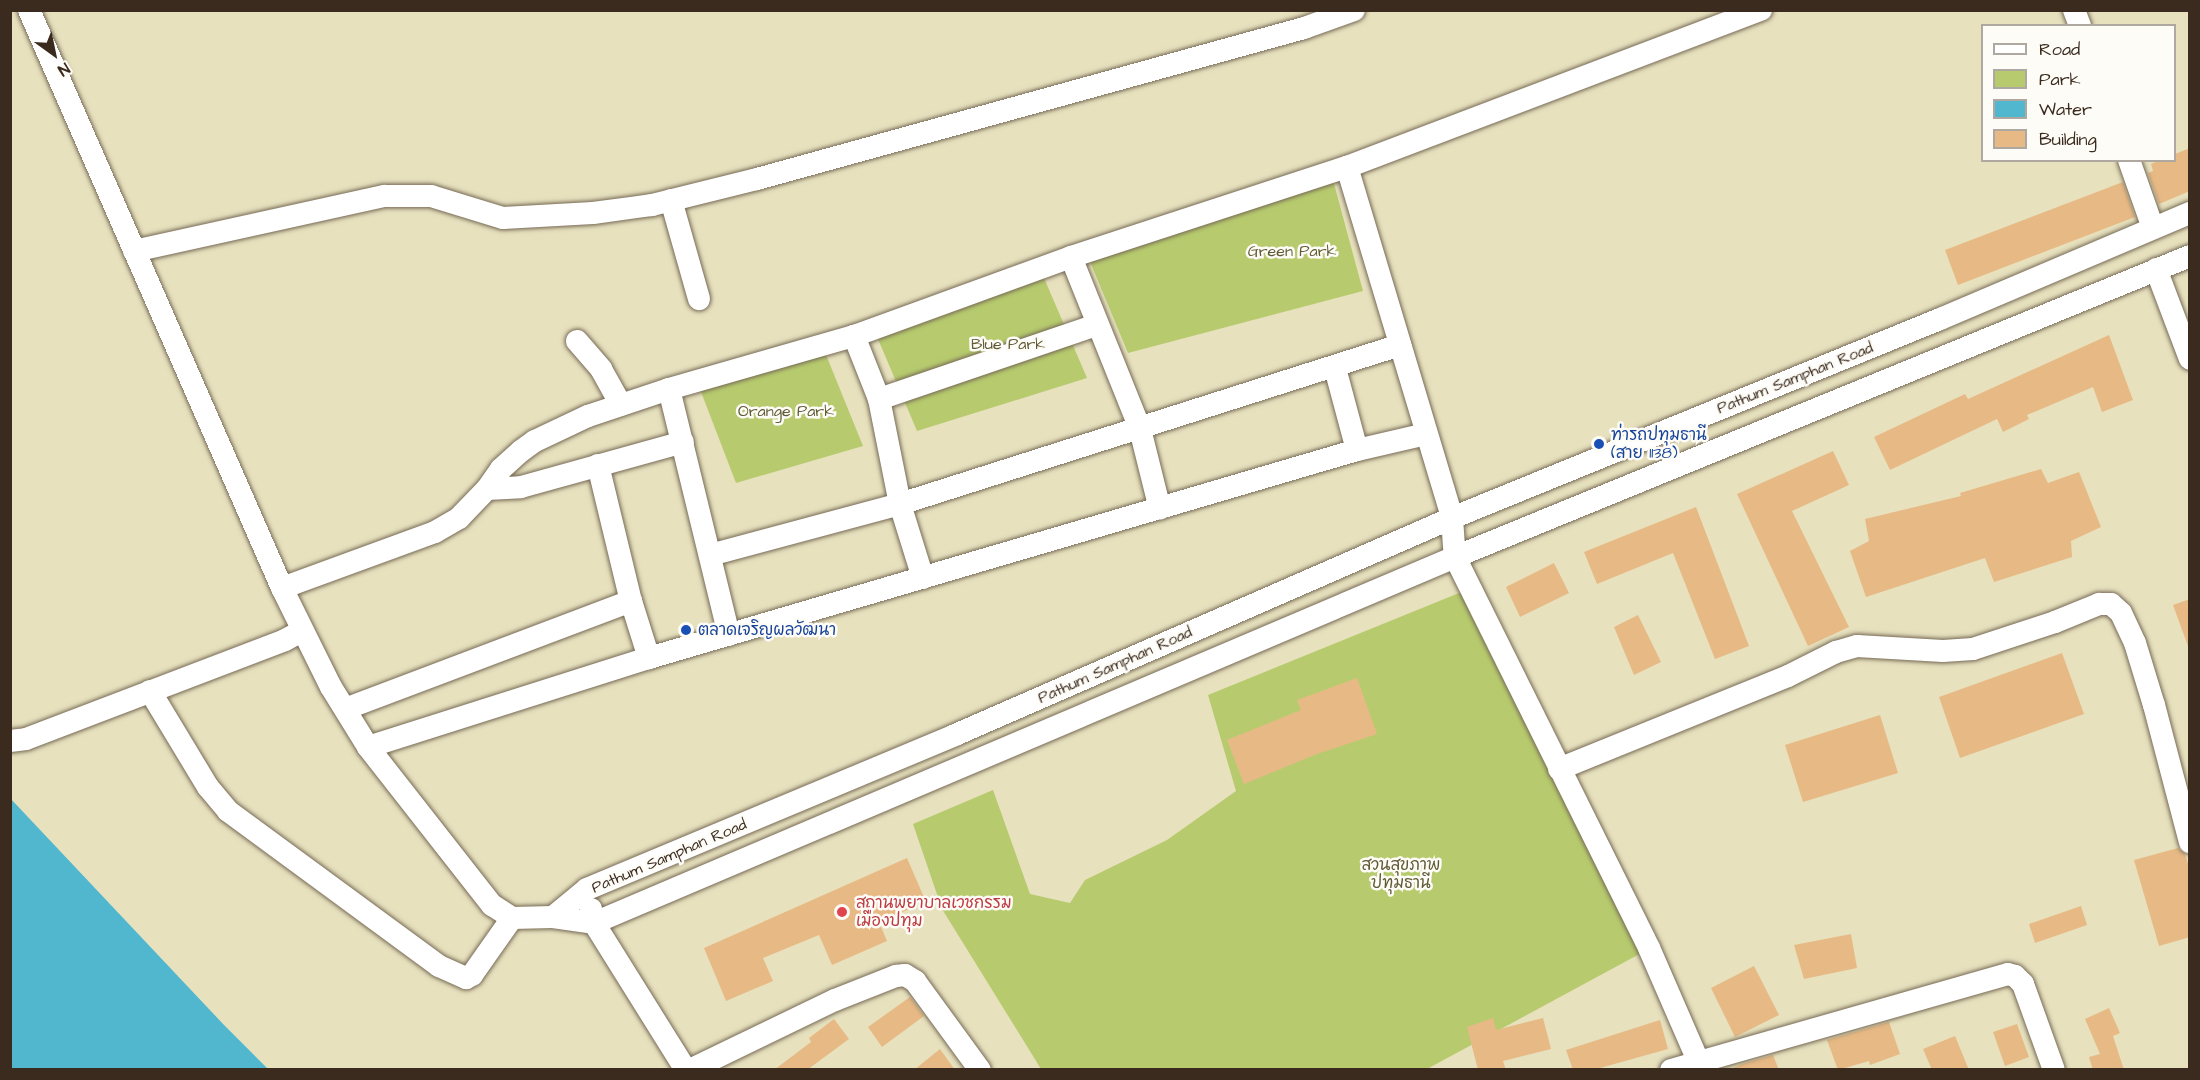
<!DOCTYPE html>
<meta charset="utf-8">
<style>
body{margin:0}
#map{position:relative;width:2200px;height:1080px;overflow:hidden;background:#e7e1be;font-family:"Architects Daughter","Playpen Sans Thai",sans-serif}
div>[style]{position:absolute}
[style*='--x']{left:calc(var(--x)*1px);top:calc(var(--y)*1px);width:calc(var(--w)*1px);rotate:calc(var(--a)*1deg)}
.green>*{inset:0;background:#b7cb6e}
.water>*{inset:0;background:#50b7ce}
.building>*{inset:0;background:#e7ba85}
.roads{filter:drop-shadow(0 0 2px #776a56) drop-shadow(0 0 2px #776a56)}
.minor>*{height:22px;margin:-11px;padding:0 11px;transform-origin:11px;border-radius:11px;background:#fff}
.dots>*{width:16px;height:16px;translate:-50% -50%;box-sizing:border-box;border:3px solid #fdfcf7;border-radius:50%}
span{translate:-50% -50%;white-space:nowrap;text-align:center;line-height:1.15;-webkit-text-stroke:5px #fdfcf7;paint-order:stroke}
.park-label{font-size:16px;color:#605a36}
.street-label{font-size:16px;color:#3b2a1e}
.transit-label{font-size:16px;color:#164399}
.left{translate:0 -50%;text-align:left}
.health-label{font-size:16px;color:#be3a42}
.frame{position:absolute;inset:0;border:12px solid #3b2a1e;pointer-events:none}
.legend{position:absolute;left:1981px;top:24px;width:195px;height:138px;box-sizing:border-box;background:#fdfcf7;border:2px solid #afa8a0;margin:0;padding:8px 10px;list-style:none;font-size:18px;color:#3b2a1e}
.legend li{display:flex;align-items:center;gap:12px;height:30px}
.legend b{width:30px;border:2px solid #afa8a0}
.north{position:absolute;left:24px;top:24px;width:60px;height:60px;-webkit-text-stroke:4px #fdfcf7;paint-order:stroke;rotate:147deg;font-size:16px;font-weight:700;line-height:24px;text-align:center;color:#3b2a1e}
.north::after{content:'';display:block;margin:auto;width:21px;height:27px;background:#3b2a1e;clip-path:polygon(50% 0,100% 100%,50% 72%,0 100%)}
</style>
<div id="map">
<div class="green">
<div style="clip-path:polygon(1333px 180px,1363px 291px,1128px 353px,1086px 252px)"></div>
<div style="clip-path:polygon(1041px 271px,1087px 378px,917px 431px,875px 332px)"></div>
<div style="clip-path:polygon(820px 340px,863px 446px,736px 483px,698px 384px)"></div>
<div style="clip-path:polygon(1464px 591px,1645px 951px,1427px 1069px,1041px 1069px,942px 909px,913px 824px,993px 790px,1030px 894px,1070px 903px,1085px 880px,1167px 840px,1236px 791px,1208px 695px)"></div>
</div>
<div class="water">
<div style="clip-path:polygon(10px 798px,224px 1025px,268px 1069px,11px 1069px)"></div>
</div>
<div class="building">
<div style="clip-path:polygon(2190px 148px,2190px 191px,2159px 204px,2148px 173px,2153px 171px,2151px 164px,2160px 160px,2175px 160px,2175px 154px)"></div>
<div style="clip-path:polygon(2123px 182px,2135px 217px,1958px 285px,1945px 250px)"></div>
<div style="clip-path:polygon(2109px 335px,2133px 400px,2102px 412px,2093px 387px,2027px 415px,2029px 419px,2003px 432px,1997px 419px,1890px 470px,1874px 437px,1965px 394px,1968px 399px)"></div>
<div style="clip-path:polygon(1833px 451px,1849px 485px,1792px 511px,1849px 627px,1808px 646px,1737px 494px)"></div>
<div style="clip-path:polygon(2041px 469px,2048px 483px,2079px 472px,2101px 527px,2071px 541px,2072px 557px,1994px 582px,1985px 558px,1866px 597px,1850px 551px,1869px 541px,1865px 519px,1961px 496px,1960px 493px)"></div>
<div style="clip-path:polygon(1696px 507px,1749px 646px,1715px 659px,1673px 553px,1597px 584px,1584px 552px)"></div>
<div style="clip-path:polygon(1554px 563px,1569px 593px,1520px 617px,1506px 587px)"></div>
<div style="clip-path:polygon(2190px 599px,2190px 645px,2188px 646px,2173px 605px)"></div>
<div style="clip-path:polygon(1638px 615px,1661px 662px,1634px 675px,1614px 627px)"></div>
<div style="clip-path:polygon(2062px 653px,2084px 714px,1960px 758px,1939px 697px)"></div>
<div style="clip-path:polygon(1357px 678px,1377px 734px,1317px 754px,1244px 784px,1227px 740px,1301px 710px,1297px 700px)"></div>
<div style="clip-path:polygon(1880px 715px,1898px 773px,1803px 802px,1785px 745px)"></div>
<div style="clip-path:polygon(2178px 848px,2185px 854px,2190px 870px,2190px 937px,2159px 946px,2134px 860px)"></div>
<div style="clip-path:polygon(907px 858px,926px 902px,879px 922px,887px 941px,832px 965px,819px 935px,763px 958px,773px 981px,726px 1001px,704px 948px)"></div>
<div style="clip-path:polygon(2081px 906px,2087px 925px,2035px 943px,2029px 924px)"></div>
<div style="clip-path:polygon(1851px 934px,1857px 968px,1804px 979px,1794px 945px)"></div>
<div style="clip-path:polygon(1754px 966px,1779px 1015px,1735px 1037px,1711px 988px)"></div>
<div style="clip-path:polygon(910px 997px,924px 1016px,882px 1047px,868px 1027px)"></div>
<div style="clip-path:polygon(2109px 1008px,2120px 1033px,2113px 1036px,2124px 1070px,2093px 1070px,2089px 1057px,2100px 1054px,2085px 1019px)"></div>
<div style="clip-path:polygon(1493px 1018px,1496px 1030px,1543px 1018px,1551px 1049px,1503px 1061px,1506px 1070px,1478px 1070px,1467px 1027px)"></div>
<div style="clip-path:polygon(834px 1019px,849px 1039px,807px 1070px,774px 1070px,811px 1042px,809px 1038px)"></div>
<div style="clip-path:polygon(1660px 1020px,1668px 1049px,1593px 1070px,1573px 1070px,1566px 1050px)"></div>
<div style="clip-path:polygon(1889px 1022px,1900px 1054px,1870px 1065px,1869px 1061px,1838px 1070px,1827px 1040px)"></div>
<div style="clip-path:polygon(2017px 1024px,2029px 1057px,2005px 1066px,1993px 1032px)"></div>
<div style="clip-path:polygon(1955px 1036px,1969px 1070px,1932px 1070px,1923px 1049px)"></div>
<div style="clip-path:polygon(940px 1049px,955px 1070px,914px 1070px)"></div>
<div style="clip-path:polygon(1773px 1055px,1779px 1070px,1729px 1070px,1742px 1064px)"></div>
</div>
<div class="roads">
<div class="minor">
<div style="--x:29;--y:10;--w:631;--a:66.36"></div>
<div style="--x:282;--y:588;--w:110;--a:63.7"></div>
<div style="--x:331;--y:687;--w:70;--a:58.3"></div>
<div style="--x:368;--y:747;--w:201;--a:51.9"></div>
<div style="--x:492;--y:905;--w:24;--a:33"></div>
<div style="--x:512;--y:918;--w:41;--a:-1.4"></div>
<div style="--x:553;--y:917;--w:41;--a:8.3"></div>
<div style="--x:594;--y:923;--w:936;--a:-23.03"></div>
<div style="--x:1455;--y:557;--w:794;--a:-22.27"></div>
<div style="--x:2074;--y:10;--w:17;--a:69"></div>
<div style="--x:2129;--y:160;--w:72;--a:70.6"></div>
<div style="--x:1347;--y:167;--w:366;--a:73.3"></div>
<div style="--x:1452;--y:518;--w:39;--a:86"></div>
<div style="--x:1455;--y:557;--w:436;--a:63.6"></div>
<div style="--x:1649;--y:948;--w:133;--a:66.5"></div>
<div style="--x:671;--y:200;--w:103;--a:74.2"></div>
<div style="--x:134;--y:251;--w:257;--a:-12.4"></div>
<div style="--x:385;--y:196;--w:46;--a:0"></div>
<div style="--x:431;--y:196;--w:75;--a:17"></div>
<div style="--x:503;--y:218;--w:90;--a:-3.2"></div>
<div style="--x:593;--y:213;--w:60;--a:-7.7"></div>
<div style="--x:652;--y:205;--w:108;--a:-13.9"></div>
<div style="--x:757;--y:179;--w:567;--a:-15.43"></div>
<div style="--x:1304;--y:28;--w:53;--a:-19.8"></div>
<div style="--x:1071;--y:257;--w:185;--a:68.1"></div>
<div style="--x:1140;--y:429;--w:82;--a:76"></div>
<div style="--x:2156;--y:269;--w:96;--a:69.3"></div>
<div style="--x:577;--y:341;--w:37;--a:49"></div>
<div style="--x:601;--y:369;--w:41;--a:60.9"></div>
<div style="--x:1335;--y:368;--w:85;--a:75"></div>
<div style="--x:669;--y:389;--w:253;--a:76.3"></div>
<div style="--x:879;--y:399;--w:229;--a:-18.8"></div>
<div style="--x:598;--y:465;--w:140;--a:76.4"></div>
<div style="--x:631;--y:601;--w:60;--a:72.5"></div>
<div style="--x:487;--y:489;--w:34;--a:-3"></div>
<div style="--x:521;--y:487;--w:168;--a:-15.5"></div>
<div style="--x:710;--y:555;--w:197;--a:-15"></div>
<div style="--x:900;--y:504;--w:107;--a:-101.3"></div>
<div style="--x:879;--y:399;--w:68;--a:-111.6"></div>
<div style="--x:923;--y:578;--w:77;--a:-107.3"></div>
<div style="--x:900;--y:504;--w:525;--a:-17.64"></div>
<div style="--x:282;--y:588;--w:163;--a:-20.1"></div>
<div style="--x:435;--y:532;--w:28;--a:-30"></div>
<div style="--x:459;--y:518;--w:40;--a:-46"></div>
<div style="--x:487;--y:489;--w:24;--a:-55"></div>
<div style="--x:501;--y:469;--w:27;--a:-42"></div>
<div style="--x:521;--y:451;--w:17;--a:-36"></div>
<div style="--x:535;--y:441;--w:59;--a:-25.3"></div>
<div style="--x:588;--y:416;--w:85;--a:-18.4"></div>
<div style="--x:669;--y:389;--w:192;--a:-16"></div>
<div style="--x:854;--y:336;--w:231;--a:-20"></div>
<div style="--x:1071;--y:257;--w:290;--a:-18.1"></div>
<div style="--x:1347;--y:167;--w:443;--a:-20.8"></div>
<div style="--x:150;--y:691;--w:112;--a:58.9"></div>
<div style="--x:208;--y:787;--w:31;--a:50"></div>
<div style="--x:228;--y:811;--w:262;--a:36.3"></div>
<div style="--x:439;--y:966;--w:30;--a:24"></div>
<div style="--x:466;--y:978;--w:7;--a:-27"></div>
<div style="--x:472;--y:975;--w:70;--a:-54.9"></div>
<div style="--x:345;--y:709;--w:306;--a:-20.7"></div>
<div style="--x:10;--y:741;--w:16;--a:-7"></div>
<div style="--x:26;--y:739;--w:277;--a:-20.9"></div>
<div style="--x:285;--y:640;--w:19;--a:-28"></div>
<div style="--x:368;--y:747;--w:295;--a:-17.6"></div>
<div style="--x:649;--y:658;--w:738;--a:-16.37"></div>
<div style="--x:1357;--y:450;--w:71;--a:-13.1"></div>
<div style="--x:1559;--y:769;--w:247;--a:-22.1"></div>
<div style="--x:1788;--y:676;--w:54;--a:-26.6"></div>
<div style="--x:1836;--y:652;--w:22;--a:-16"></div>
<div style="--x:1857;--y:646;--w:86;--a:3.3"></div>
<div style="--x:1943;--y:651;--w:30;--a:-4"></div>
<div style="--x:1973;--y:649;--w:86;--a:-18.2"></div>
<div style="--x:2055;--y:622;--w:48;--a:-22.2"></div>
<div style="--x:2099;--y:604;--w:12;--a:0"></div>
<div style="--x:2111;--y:604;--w:13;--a:42"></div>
<div style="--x:2121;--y:613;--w:33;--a:65"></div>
<div style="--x:2135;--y:643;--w:65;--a:73"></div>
<div style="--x:2154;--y:705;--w:142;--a:75.3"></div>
<div style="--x:591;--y:909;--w:14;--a:78"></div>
<div style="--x:594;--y:923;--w:173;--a:58"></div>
<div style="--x:553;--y:917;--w:44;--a:-39.5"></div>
<div style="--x:587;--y:889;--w:399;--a:-22.7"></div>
<div style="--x:955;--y:735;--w:542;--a:-23.59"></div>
<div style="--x:1452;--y:518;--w:527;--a:-22.18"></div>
<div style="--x:1940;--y:319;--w:272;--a:-23"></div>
<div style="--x:690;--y:1070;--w:161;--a:-25.8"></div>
<div style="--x:835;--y:1000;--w:66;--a:-21.5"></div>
<div style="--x:896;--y:976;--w:9;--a:-6"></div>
<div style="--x:905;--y:975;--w:12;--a:31"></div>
<div style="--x:915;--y:981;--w:110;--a:53.9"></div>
<div style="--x:1671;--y:1070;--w:350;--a:-15.9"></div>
<div style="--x:2008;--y:974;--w:7;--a:16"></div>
<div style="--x:2015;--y:976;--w:11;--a:45"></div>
<div style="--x:2023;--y:984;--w:91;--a:70.2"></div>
</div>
</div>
<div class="dots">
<div style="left:1599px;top:444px;background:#1a4fb4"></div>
<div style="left:686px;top:630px;background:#1a4fb4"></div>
<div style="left:842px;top:912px;background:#e0444e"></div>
</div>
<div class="park-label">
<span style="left:1292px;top:251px">Green Park</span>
<span style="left:1008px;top:344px">Blue Park</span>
<span style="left:786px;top:411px">Orange Park</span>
<span style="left:1401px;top:874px">สวนสุขภาพ<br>ปทุมธานี</span>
</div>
<div class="street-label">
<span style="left:1795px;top:378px;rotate:-22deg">Pathum Samphan Road</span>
<span style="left:1115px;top:665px;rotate:-24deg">Pathum Samphan Road</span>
<span style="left:669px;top:856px;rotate:-23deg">Pathum Samphan Road</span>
</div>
<div class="transit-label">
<span class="left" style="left:1611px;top:444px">ท่ารถปทุมธานี<br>(สาย 1138)</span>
<span class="left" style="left:698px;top:630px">ตลาดเจริญผลวัฒนา</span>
</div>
<div class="health-label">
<span class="left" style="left:856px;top:912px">สถานพยาบาลเวชกรรม<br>เมืองปทุม</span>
</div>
<div class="frame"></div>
<ul class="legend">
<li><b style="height:8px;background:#fff"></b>Road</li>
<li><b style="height:16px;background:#b7cb6e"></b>Park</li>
<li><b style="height:16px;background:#50b7ce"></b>Water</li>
<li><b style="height:16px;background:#e7ba85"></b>Building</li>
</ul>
<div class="north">N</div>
</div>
